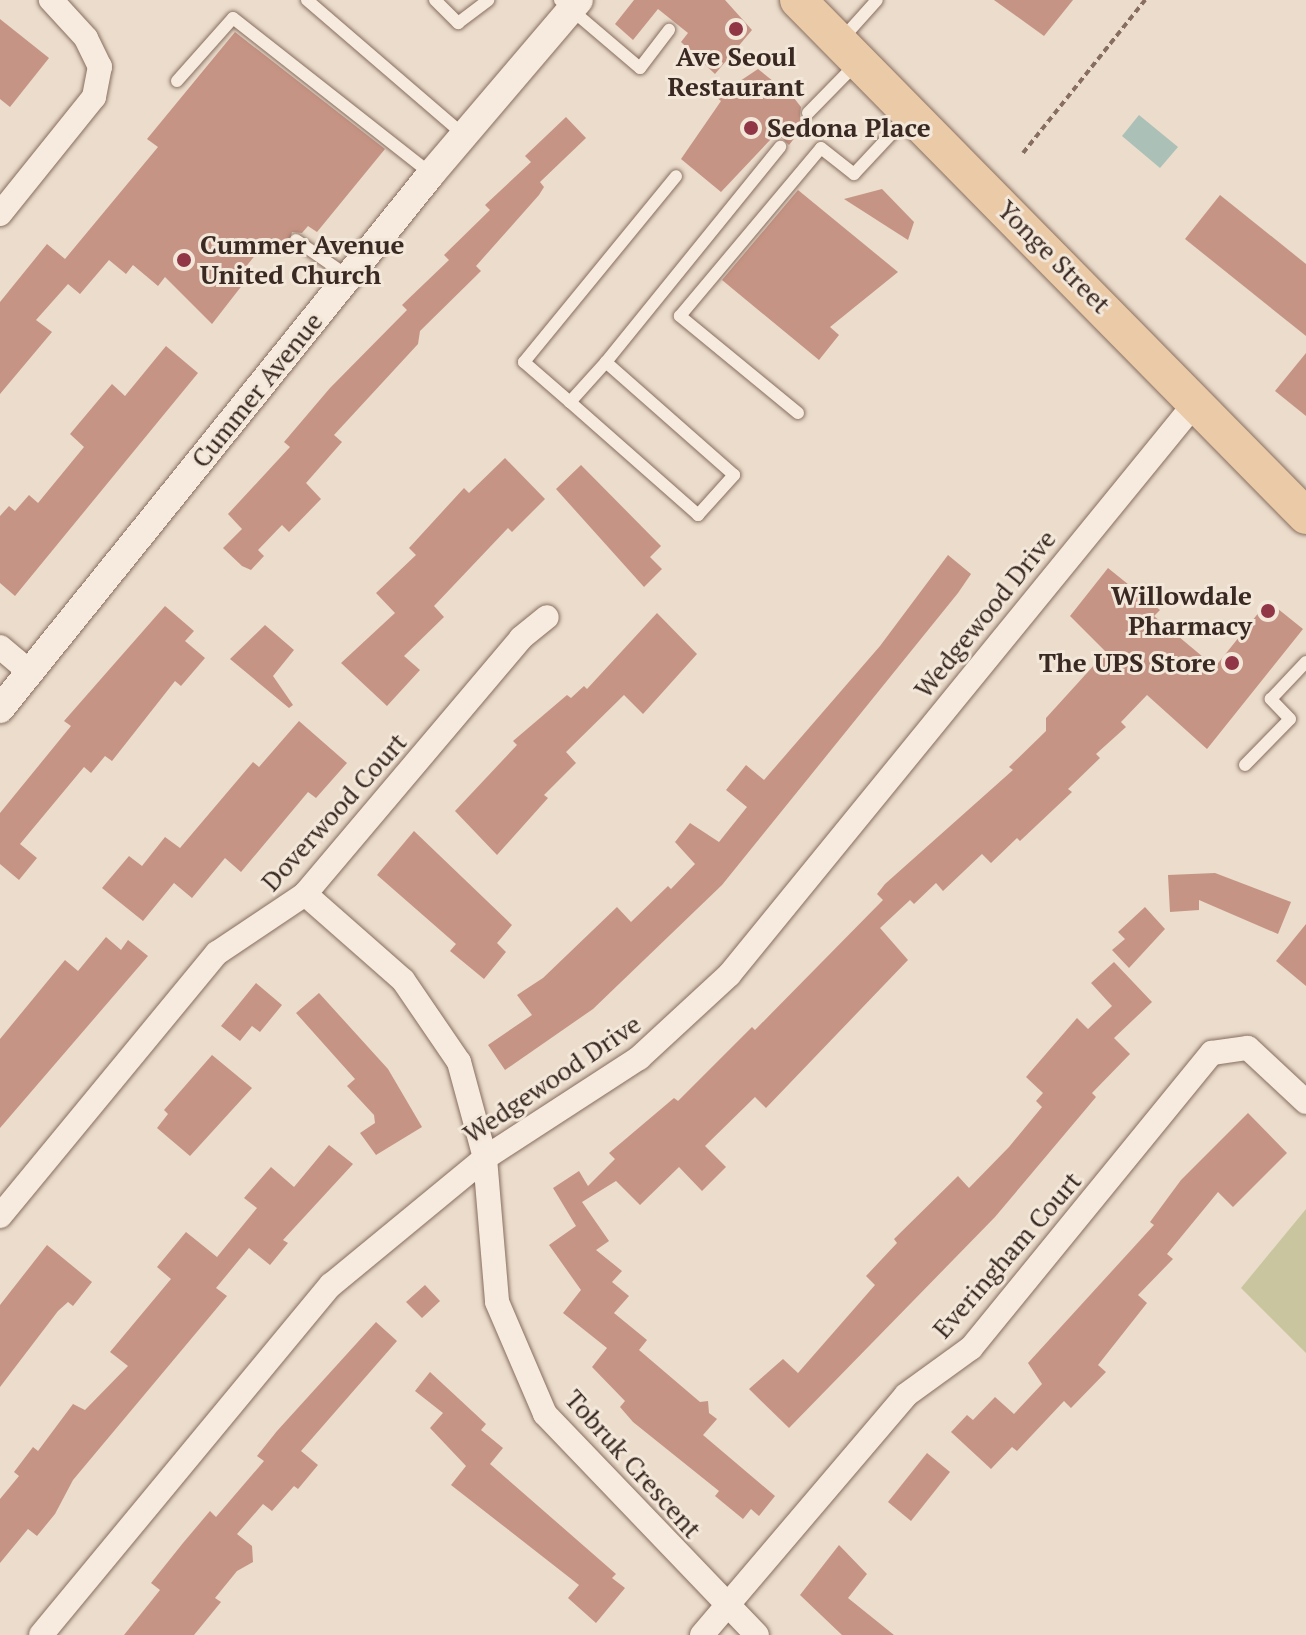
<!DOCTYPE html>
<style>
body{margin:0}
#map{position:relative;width:1306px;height:1635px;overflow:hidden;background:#ebdccb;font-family:"PT Serif",serif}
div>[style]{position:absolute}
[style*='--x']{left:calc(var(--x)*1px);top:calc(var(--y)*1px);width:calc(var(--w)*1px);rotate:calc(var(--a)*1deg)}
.green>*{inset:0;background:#c9c69f}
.water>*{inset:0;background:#abc0b6}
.building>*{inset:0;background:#c69484}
.path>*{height:4px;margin-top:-2px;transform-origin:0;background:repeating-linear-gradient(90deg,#876e60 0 6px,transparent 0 10px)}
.roads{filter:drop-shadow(0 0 2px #876e60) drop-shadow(0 0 2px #876e60)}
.service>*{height:12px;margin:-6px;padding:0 6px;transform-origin:6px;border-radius:6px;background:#f6ebde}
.minor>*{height:24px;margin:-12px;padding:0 12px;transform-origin:12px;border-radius:12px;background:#f6ebde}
.tertiary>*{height:28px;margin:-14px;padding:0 14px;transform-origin:14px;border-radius:14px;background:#f6ebde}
.primary>*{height:36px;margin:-18px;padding:0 18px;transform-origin:18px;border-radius:18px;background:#eacaa7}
.dots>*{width:22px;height:22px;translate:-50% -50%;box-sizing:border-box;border:4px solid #f3e7da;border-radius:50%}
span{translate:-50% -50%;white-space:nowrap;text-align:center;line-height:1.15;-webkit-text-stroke:6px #f3e7da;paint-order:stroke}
.poi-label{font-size:26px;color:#392922;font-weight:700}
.left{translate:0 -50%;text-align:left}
.right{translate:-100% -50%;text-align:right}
.street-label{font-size:26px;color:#392922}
</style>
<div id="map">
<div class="green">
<div style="clip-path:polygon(1306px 1209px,1306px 1353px,1241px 1288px)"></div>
</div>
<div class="water">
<div style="clip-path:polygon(1139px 115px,1178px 147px,1160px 168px,1122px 136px)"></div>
</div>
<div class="building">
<div style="clip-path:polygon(634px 0,725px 0,752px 30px,715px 74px,681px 42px,688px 33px,658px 9px,633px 40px,615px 24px)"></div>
<div style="clip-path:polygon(994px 0,1073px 0,1044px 36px)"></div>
<div style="clip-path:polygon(0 19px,49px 58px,10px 107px,0 99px)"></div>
<div style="clip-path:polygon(235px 32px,385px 149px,317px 232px,308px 226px,302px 233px,292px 232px,287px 252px,269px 238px,240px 274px,247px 279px,212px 324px,165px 277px,158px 286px,133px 265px,126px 274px,109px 260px,80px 294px,68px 284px,36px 320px,52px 332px,0 394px,0 302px,47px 244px,65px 259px,158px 147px,147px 139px)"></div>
<div style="clip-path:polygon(758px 69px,794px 98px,801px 107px,800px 116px,807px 122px,789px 145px,782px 138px,771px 139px,721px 192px,681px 159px,721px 101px,716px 97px)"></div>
<div style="clip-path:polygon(566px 117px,586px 138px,540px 182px,544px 187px,539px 195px,476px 266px,481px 271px,420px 331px,418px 344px,334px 435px,342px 442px,306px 483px,321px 499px,289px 532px,282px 525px,258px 550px,264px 556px,251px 570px,242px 566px,223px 548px,242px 529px,228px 514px,290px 447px,284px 442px,330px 388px,407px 310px,402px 305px,449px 260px,444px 255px,490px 210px,485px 205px,531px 162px,525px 156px)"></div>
<div style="clip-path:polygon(882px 189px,914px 222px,908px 240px,844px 199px)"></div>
<div style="clip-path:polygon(798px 190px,898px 272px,830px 327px,839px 335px,819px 360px,722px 280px)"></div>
<div style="clip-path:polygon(1220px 195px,1306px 264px,1306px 336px,1185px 239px)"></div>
<div style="clip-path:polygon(166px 346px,198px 373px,15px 596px,0 583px,0 516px,9px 506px,15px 511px,29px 495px,38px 503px,84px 447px,70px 434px,112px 384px,125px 396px)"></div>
<div style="clip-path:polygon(1306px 353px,1306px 416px,1275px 391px)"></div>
<div style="clip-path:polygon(505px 458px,545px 499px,512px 532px,508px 528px,434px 606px,444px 617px,404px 656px,420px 670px,387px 706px,341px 663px,395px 613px,376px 593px,416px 555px,409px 548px,464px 488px,469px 493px)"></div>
<div style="clip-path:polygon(581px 465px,661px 546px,650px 557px,662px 569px,644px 587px,556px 489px)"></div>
<div style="clip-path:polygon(948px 555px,971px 574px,958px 593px,722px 885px,593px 1009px,505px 1070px,488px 1045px,532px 1015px,517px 995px,543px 978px,617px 907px,631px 922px,668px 886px,671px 889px,695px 864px,675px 842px,690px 823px,719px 842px,747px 807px,726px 790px,746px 765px,764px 780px,880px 646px)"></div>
<div style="clip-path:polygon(1108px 568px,1160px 610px,1154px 616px,1215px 667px,1268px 601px,1303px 629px,1207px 749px,1147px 695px,1121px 722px,1126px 727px,1096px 754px,1100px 758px,1068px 789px,1072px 792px,1020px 841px,1017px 838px,991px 863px,982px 854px,943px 891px,936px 883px,914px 904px,910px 900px,880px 928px,908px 960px,766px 1108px,755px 1097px,705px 1146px,726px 1167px,702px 1191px,679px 1167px,640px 1205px,616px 1181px,582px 1202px,609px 1241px,596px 1250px,622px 1271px,612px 1282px,629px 1296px,614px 1313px,647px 1340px,639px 1350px,700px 1402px,708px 1401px,709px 1413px,717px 1419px,703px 1435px,775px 1496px,759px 1516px,751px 1509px,743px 1519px,715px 1496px,719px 1491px,633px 1422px,620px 1407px,625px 1401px,592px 1367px,607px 1348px,563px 1313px,581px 1290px,549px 1245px,576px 1226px,553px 1188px,579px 1171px,588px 1186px,615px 1159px,609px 1153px,674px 1098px,678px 1101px,752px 1027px,755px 1030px,883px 900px,877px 894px,885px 884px,1013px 770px,1009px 767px,1046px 731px,1046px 718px,1106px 652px,1070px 616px)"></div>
<div style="clip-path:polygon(165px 606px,194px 631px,185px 641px,205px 658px,181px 686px,175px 681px,112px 761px,105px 756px,91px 773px,84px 767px,20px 844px,37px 858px,19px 880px,0 864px,0 813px,71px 726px,64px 721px)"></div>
<div style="clip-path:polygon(657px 613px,697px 654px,643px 714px,624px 695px,566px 752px,576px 763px,544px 795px,548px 798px,497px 855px,455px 811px,517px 745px,513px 741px,567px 695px,571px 698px,584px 686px,587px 689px)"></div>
<div style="clip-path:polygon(265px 625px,294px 650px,273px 676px,293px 705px,289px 708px,230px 659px)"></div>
<div style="clip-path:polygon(299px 721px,347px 763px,316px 798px,308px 792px,241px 872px,225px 858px,192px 898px,174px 883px,143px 921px,102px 888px,129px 856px,142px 866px,165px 837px,180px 848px,253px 762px,259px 767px)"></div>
<div style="clip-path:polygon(414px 831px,512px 925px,497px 943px,506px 952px,484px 979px,450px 951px,456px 944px,377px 875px)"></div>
<div style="clip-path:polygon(1215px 873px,1291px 902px,1278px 934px,1199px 900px,1199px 910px,1170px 912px,1168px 875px)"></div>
<div style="clip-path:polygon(1145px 907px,1165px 929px,1129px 968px,1112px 950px,1125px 939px,1118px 932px)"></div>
<div style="clip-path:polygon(1306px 924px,1306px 986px,1276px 961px)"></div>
<div style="clip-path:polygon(106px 937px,121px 950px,128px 940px,148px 956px,0 1128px,0 1039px,65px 960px,78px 971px)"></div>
<div style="clip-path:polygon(1114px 962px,1152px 1002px,1114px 1038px,1130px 1054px,1092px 1093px,1096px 1097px,995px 1217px,789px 1428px,749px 1389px,783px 1359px,798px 1373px,875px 1285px,866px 1276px,897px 1243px,894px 1239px,958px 1176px,969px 1188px,1009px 1147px,1042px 1107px,1036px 1101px,1043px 1093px,1026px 1077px,1077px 1018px,1088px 1029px,1112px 1006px,1091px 983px)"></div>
<div style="clip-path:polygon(256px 983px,282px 1005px,260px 1032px,252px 1026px,240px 1041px,221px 1026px)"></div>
<div style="clip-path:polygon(319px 993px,388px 1069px,422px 1127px,376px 1155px,360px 1133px,375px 1123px,374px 1115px,347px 1086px,355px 1079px,296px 1013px)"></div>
<div style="clip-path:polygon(212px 1055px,252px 1088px,190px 1156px,157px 1128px,168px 1114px,164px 1110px)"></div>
<div style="clip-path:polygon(1248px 1113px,1287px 1153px,1233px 1207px,1218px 1192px,1167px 1254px,1173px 1259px,1138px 1295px,1147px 1303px,1098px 1365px,1106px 1372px,1071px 1408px,1064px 1401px,1017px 1451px,1012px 1447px,991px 1469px,951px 1432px,967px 1415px,973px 1420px,995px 1397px,1014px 1414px,1042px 1384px,1028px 1363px,1154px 1225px,1150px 1222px,1181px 1180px)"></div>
<div style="clip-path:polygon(329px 1145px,353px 1164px,283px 1240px,288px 1243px,270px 1265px,249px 1248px,216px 1288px,227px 1296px,73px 1480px,55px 1514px,37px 1536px,28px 1529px,0 1563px,0 1499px,19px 1476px,14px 1472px,33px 1447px,38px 1451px,73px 1404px,85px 1410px,128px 1366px,110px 1352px,171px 1279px,157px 1267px,186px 1232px,217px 1257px,257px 1208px,244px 1198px,271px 1167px,294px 1187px)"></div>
<div style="clip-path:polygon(47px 1245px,92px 1282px,73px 1306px,68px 1302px,58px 1311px,0 1387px,0 1305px)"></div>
<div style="clip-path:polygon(425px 1285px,440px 1301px,422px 1318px,406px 1302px)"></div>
<div style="clip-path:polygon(376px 1322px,397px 1341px,301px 1451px,318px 1465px,298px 1489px,294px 1486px,272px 1511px,263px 1504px,237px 1534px,252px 1546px,253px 1562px,237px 1571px,215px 1598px,221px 1602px,194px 1635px,124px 1635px,160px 1590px,151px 1583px,183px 1543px,210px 1511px,216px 1517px,264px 1461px,257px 1456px,277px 1431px)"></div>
<div style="clip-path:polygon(430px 1372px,486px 1424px,481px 1430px,503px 1448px,490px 1464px,616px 1574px,612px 1578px,625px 1588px,596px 1623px,568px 1598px,579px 1585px,451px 1485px,466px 1466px,430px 1428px,443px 1413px,415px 1391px)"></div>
<div style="clip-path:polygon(927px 1453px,950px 1472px,911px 1521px,888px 1502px)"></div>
<div style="clip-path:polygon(839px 1545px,867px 1574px,848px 1598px,894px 1635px,842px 1635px,800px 1595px)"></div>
</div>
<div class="path">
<div style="--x:1023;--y:153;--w:196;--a:-51.4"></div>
</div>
<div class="roads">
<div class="service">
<div style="--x:307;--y:0;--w:207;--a:40.7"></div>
<div style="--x:435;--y:0;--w:33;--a:45"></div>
<div style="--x:458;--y:23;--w:38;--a:-37"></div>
<div style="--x:560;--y:0;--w:105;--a:40.4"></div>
<div style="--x:640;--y:68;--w:48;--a:-52.7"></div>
<div style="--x:842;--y:39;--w:52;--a:-48.1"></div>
<div style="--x:177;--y:81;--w:84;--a:-48.4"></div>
<div style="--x:233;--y:18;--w:252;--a:38.2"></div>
<div style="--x:808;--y:113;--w:70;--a:-45.6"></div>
<div style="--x:296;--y:240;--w:65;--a:34.9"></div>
<div style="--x:606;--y:362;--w:54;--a:132"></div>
<div style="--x:570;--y:402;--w:171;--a:41.4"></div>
<div style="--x:698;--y:515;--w:54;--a:-48"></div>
<div style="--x:734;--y:475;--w:171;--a:-138.6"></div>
<div style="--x:606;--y:362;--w:277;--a:-51"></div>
<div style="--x:570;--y:402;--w:61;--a:-139"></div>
<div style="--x:524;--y:362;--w:240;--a:-50.7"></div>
<div style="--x:798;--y:413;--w:153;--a:-140.6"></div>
<div style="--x:680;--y:316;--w:219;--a:-50"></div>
<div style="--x:821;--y:148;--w:42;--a:38.2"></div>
<div style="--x:854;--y:174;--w:81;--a:-47"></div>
<div style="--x:1245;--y:765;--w:64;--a:-45.6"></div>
<div style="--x:1290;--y:719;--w:28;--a:-134"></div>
<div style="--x:1271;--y:699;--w:51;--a:-46.6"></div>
</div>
<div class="minor">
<div style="--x:0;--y:214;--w:150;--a:-51.2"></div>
<div style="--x:94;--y:97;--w:31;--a:-79"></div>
<div style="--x:100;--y:67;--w:32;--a:-116"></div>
<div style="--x:86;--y:38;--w:52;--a:-132.6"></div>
<div style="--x:0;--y:647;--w:39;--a:40"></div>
<div style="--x:305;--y:894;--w:130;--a:41.3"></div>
<div style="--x:403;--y:980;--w:99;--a:55.7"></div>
<div style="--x:459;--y:1062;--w:99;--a:74.8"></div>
<div style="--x:485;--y:1158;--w:144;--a:85.2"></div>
<div style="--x:497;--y:1302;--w:122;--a:66.8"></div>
<div style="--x:545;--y:1414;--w:306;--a:46.2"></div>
<div style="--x:0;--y:1216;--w:341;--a:-50.5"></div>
<div style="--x:217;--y:953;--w:106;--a:-33.8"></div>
<div style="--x:305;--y:894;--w:335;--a:-49.8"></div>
<div style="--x:521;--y:638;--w:33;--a:-39"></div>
<div style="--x:41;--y:1635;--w:455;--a:-50.4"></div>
<div style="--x:331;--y:1285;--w:200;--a:-39.5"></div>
<div style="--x:485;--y:1158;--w:184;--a:-33"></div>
<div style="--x:639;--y:1058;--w:122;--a:-42.7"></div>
<div style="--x:729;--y:975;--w:741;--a:-50.81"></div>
<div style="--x:702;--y:1635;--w:315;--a:-49.6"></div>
<div style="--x:906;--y:1395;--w:80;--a:-35.9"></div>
<div style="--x:971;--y:1348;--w:381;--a:-50.8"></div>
<div style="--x:1212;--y:1053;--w:36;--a:-8"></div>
<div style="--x:1248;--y:1048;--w:79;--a:43"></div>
</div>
<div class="tertiary">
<div style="--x:0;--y:709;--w:687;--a:-51.14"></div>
<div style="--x:431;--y:174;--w:228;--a:-49.6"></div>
</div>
<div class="primary">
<div style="--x:798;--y:0;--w:724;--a:45.45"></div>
</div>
</div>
<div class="dots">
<div style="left:736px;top:29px;background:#903646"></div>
<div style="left:751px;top:128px;background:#903646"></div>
<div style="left:184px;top:260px;background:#903646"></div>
<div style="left:1268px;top:611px;background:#903646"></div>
<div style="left:1232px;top:663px;background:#903646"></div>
</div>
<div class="poi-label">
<span style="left:736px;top:72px">Ave Seoul<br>Restaurant</span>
<span class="left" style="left:767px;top:128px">Sedona Place</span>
<span class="left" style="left:200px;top:260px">Cummer Avenue<br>United Church</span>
<span class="right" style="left:1252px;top:611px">Willowdale<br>Pharmacy</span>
<span class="right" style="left:1216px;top:663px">The UPS Store</span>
</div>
<div class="street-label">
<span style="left:1054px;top:257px;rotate:45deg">Yonge Street</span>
<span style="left:257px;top:390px;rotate:-51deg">Cummer Avenue</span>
<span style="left:985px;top:614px;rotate:-51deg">Wedgewood Drive</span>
<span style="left:334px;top:812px;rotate:-48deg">Doverwood Court</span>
<span style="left:552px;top:1079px;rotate:-34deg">Wedgewood Drive</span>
<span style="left:1007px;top:1255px;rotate:-49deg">Everingham Court</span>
<span style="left:633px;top:1464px;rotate:48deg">Tobruk Crescent</span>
</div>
</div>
